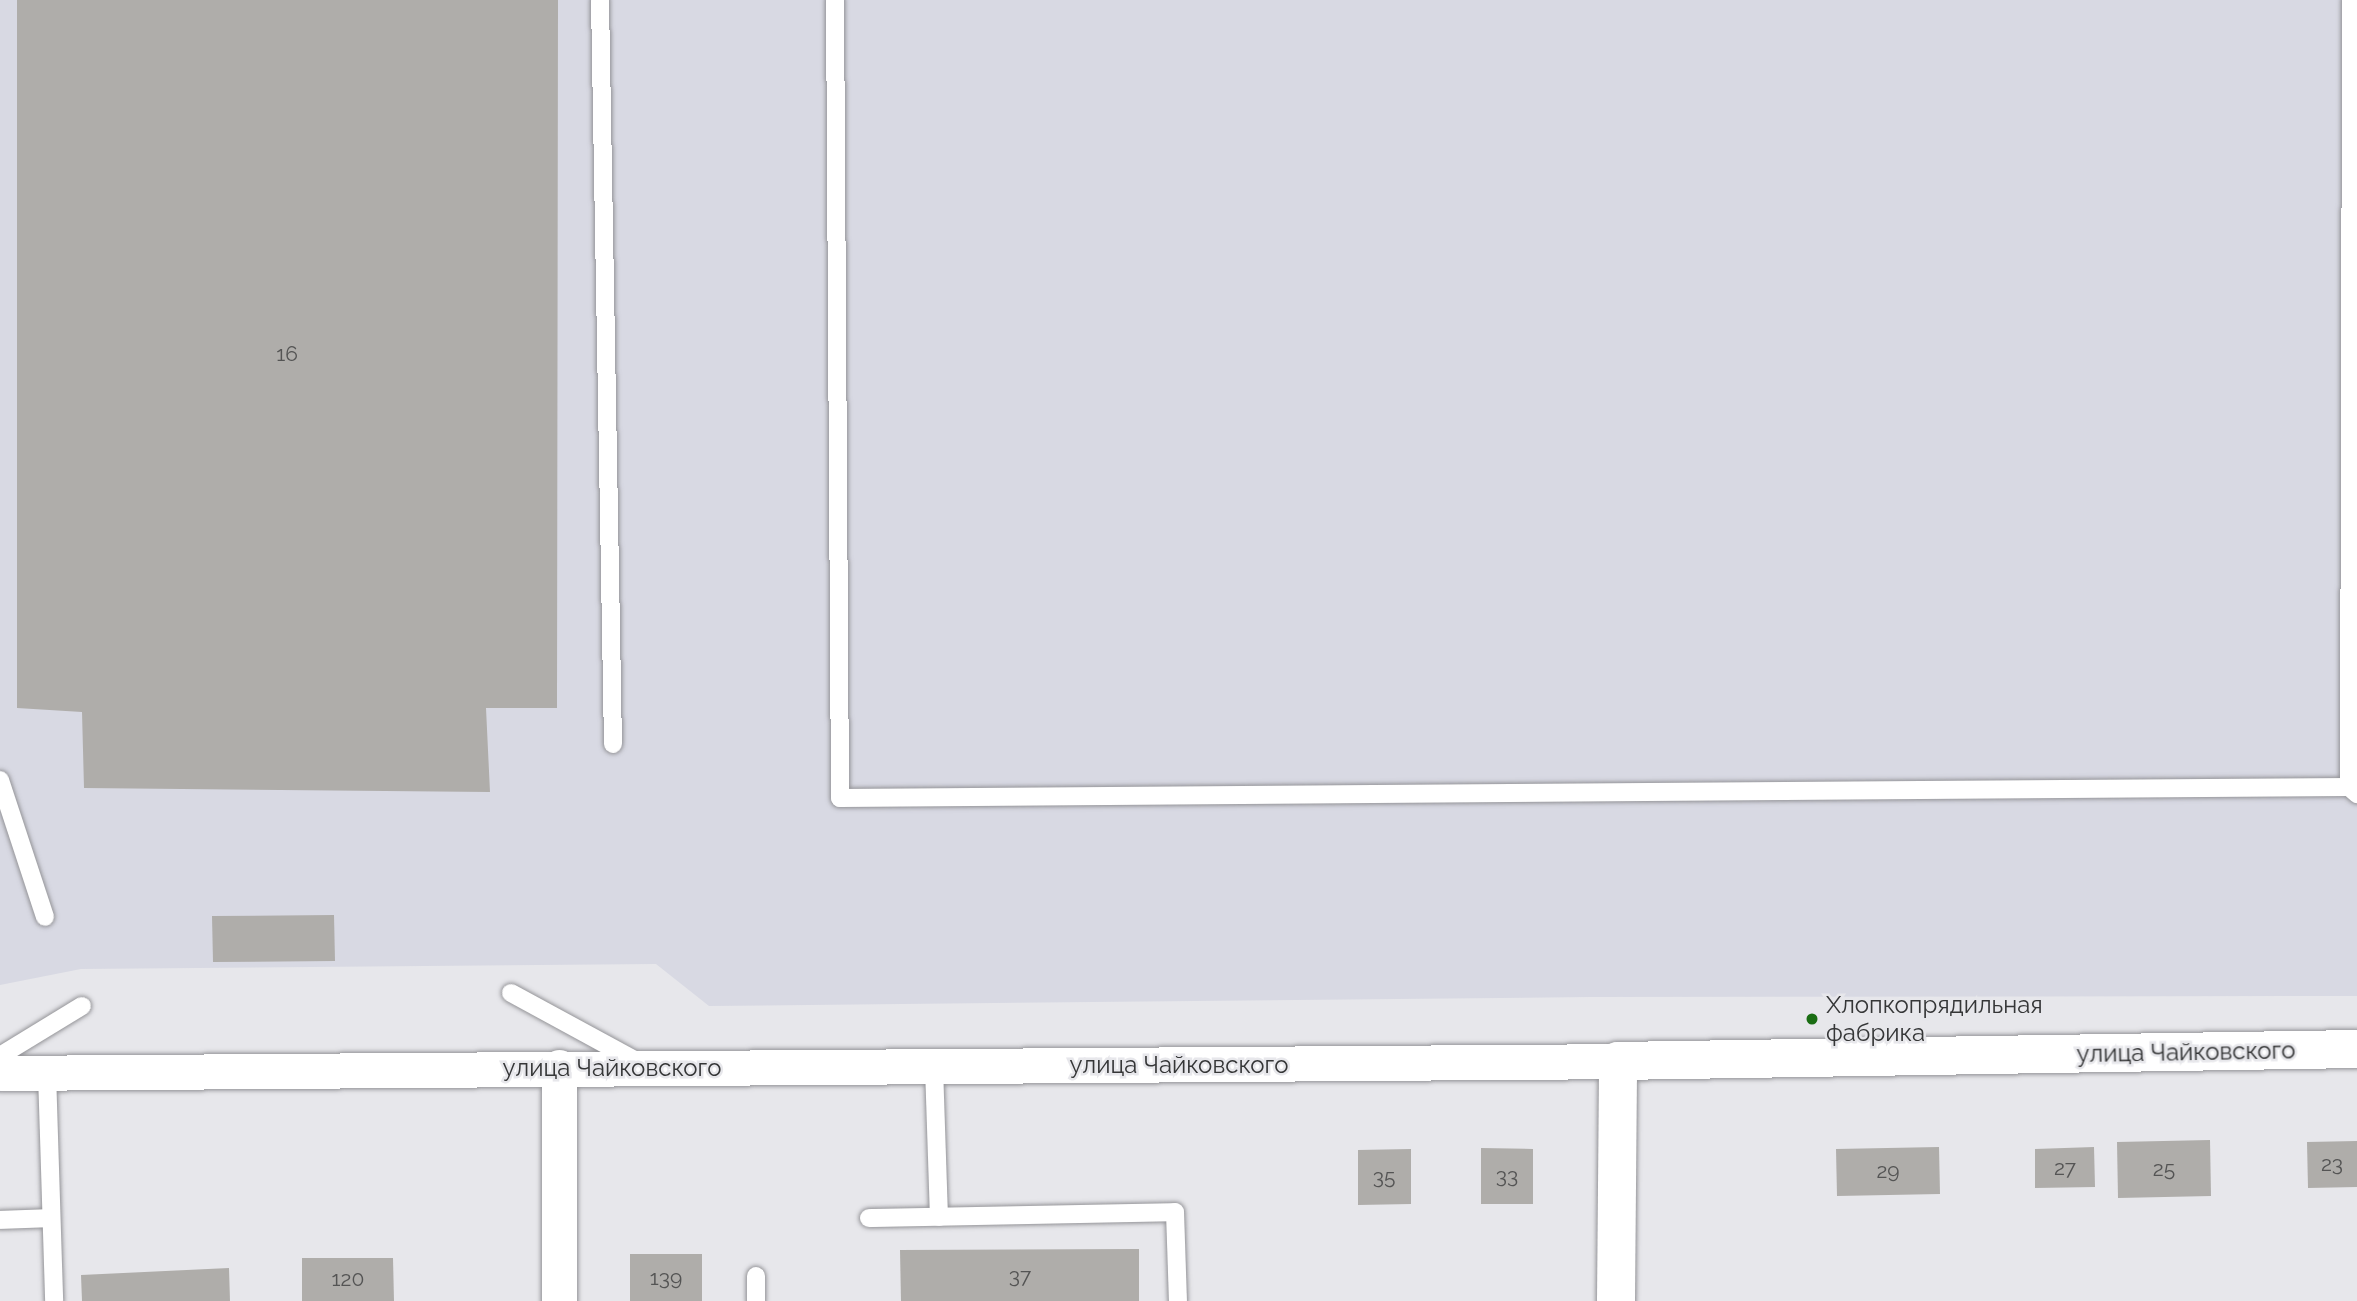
<!DOCTYPE html>
<meta charset="utf-8">
<style>
body{margin:0}
#map{position:relative;width:2357px;height:1301px;overflow:hidden;background:#e7e7eb;font-family:Raleway,sans-serif}
div>[style]{position:absolute}
[style*='--x']{left:calc(var(--x)*1px);top:calc(var(--y)*1px);width:calc(var(--w)*1px);rotate:calc(var(--a)*1deg)}
.built>*{inset:0;background:#d8d9e3}
.building>*{inset:0;background:#afadaa}
.roads{filter:drop-shadow(0 0 2px #949498) drop-shadow(0 0 2px #949498)}
.service>*{height:18px;margin:-9px;padding:0 9px;transform-origin:9px;border-radius:9px;background:#fff}
.minor>*{height:35px;margin:-17.5px;padding:0 17.5px;transform-origin:17.5px;border-radius:17.5px;background:#fff}
.secondary>*{height:38px;margin:-19px;padding:0 19px;transform-origin:19px;border-radius:19px;background:#fff}
.dots>*{width:19px;height:19px;translate:-50% -50%;box-sizing:border-box;border:4px solid #e7e7eb;border-radius:50%}
span{translate:-50% -50%;white-space:nowrap;text-align:center;line-height:1.15;-webkit-text-stroke:5px #e7e7eb;paint-order:stroke}
.number-label{font-size:21px;color:#545454}
.number-label span{-webkit-text-stroke-width:0}
.poi-label{font-size:24px;color:#353637}
.left{translate:0 -50%;text-align:left}
.street-label{font-size:24px;color:#353637}
</style>
<div id="map">
<div class="built">
<div style="clip-path:polygon(0 0,2357px 0,2357px 996px,1590px 997px,709px 1006px,656px 964px,81px 969px,0 985px)"></div>
</div>
<div class="building">
<div style="clip-path:polygon(17px 0,558px 0,557px 708px,486px 708px,490px 792px,84px 788px,82px 712px,17px 708px)"></div>
<div style="clip-path:polygon(334px 915px,335px 961px,213px 962px,212px 916px)"></div>
<div style="clip-path:polygon(2210px 1140px,2211px 1196px,2118px 1198px,2117px 1142px)"></div>
<div style="clip-path:polygon(2357px 1141px,2357px 1187px,2308px 1188px,2307px 1142px)"></div>
<div style="clip-path:polygon(1939px 1147px,1940px 1194px,1837px 1196px,1836px 1149px)"></div>
<div style="clip-path:polygon(2094px 1147px,2095px 1187px,2035px 1188px,2035px 1149px)"></div>
<div style="clip-path:polygon(1481px 1148px,1533px 1149px,1533px 1204px,1481px 1204px)"></div>
<div style="clip-path:polygon(1411px 1149px,1411px 1204px,1358px 1205px,1358px 1150px)"></div>
<div style="clip-path:polygon(1139px 1249px,1139px 1301px,901px 1301px,900px 1250px)"></div>
<div style="clip-path:polygon(630px 1254px,702px 1254px,702px 1301px,630px 1301px)"></div>
<div style="clip-path:polygon(302px 1258px,393px 1258px,394px 1301px,302px 1301px)"></div>
<div style="clip-path:polygon(229px 1268px,230px 1301px,82px 1301px,81px 1275px)"></div>
</div>
<div class="roads">
<div class="service">
<div style="--x:600;--y:0;--w:744;--a:89"></div>
<div style="--x:835;--y:0;--w:798;--a:89.64"></div>
<div style="--x:840;--y:798;--w:1509;--a:-0.42"></div>
<div style="--x:2349;--y:787;--w:11;--a:41"></div>
<div style="--x:0;--y:780;--w:144;--a:71.8"></div>
<div style="--x:2349;--y:787;--w:787;--a:-89.85"></div>
<div style="--x:511;--y:993;--w:145;--a:28.5"></div>
<div style="--x:0;--y:1056;--w:96;--a:-31.4"></div>
<div style="--x:934;--y:1067;--w:150;--a:88.1"></div>
<div style="--x:47;--y:1073;--w:228;--a:88.2"></div>
<div style="--x:869;--y:1218;--w:306;--a:-1.1"></div>
<div style="--x:1175;--y:1212;--w:89;--a:88.1"></div>
<div style="--x:0;--y:1220;--w:51;--a:-2.2"></div>
<div style="--x:756;--y:1301;--w:25;--a:-90"></div>
</div>
<div class="minor">
<div style="--x:0;--y:1073;--w:1618;--a:-0.42"></div>
<div style="--x:559;--y:1301;--w:234;--a:-90"></div>
</div>
<div class="secondary">
<div style="--x:1616;--y:1301;--w:240;--a:-89.5"></div>
<div style="--x:1618;--y:1061;--w:739;--a:-0.93"></div>
</div>
</div>
<div class="dots">
<div style="left:1812px;top:1019px;background:#1a6d13"></div>
</div>
<div class="number-label">
<span style="left:287px;top:354px">16</span>
<span style="left:2332px;top:1164px">23</span>
<span style="left:2065px;top:1168px">27</span>
<span style="left:2164px;top:1169px">25</span>
<span style="left:1888px;top:1171px">29</span>
<span style="left:1507px;top:1176px">33</span>
<span style="left:1384px;top:1177px">35</span>
<span style="left:1020px;top:1276px">37</span>
<span style="left:666px;top:1278px">139</span>
<span style="left:348px;top:1279px">120</span>
</div>
<div class="poi-label">
<span class="left" style="left:1826px;top:1019px">Хлопкопрядильная<br>фабрика</span>
</div>
<div class="street-label">
<span style="left:2186px;top:1052px;rotate:-1deg">улица Чайковского</span>
<span style="left:1179px;top:1065px">улица Чайковского</span>
<span style="left:612px;top:1068px">улица Чайковского</span>
</div>
</div>
